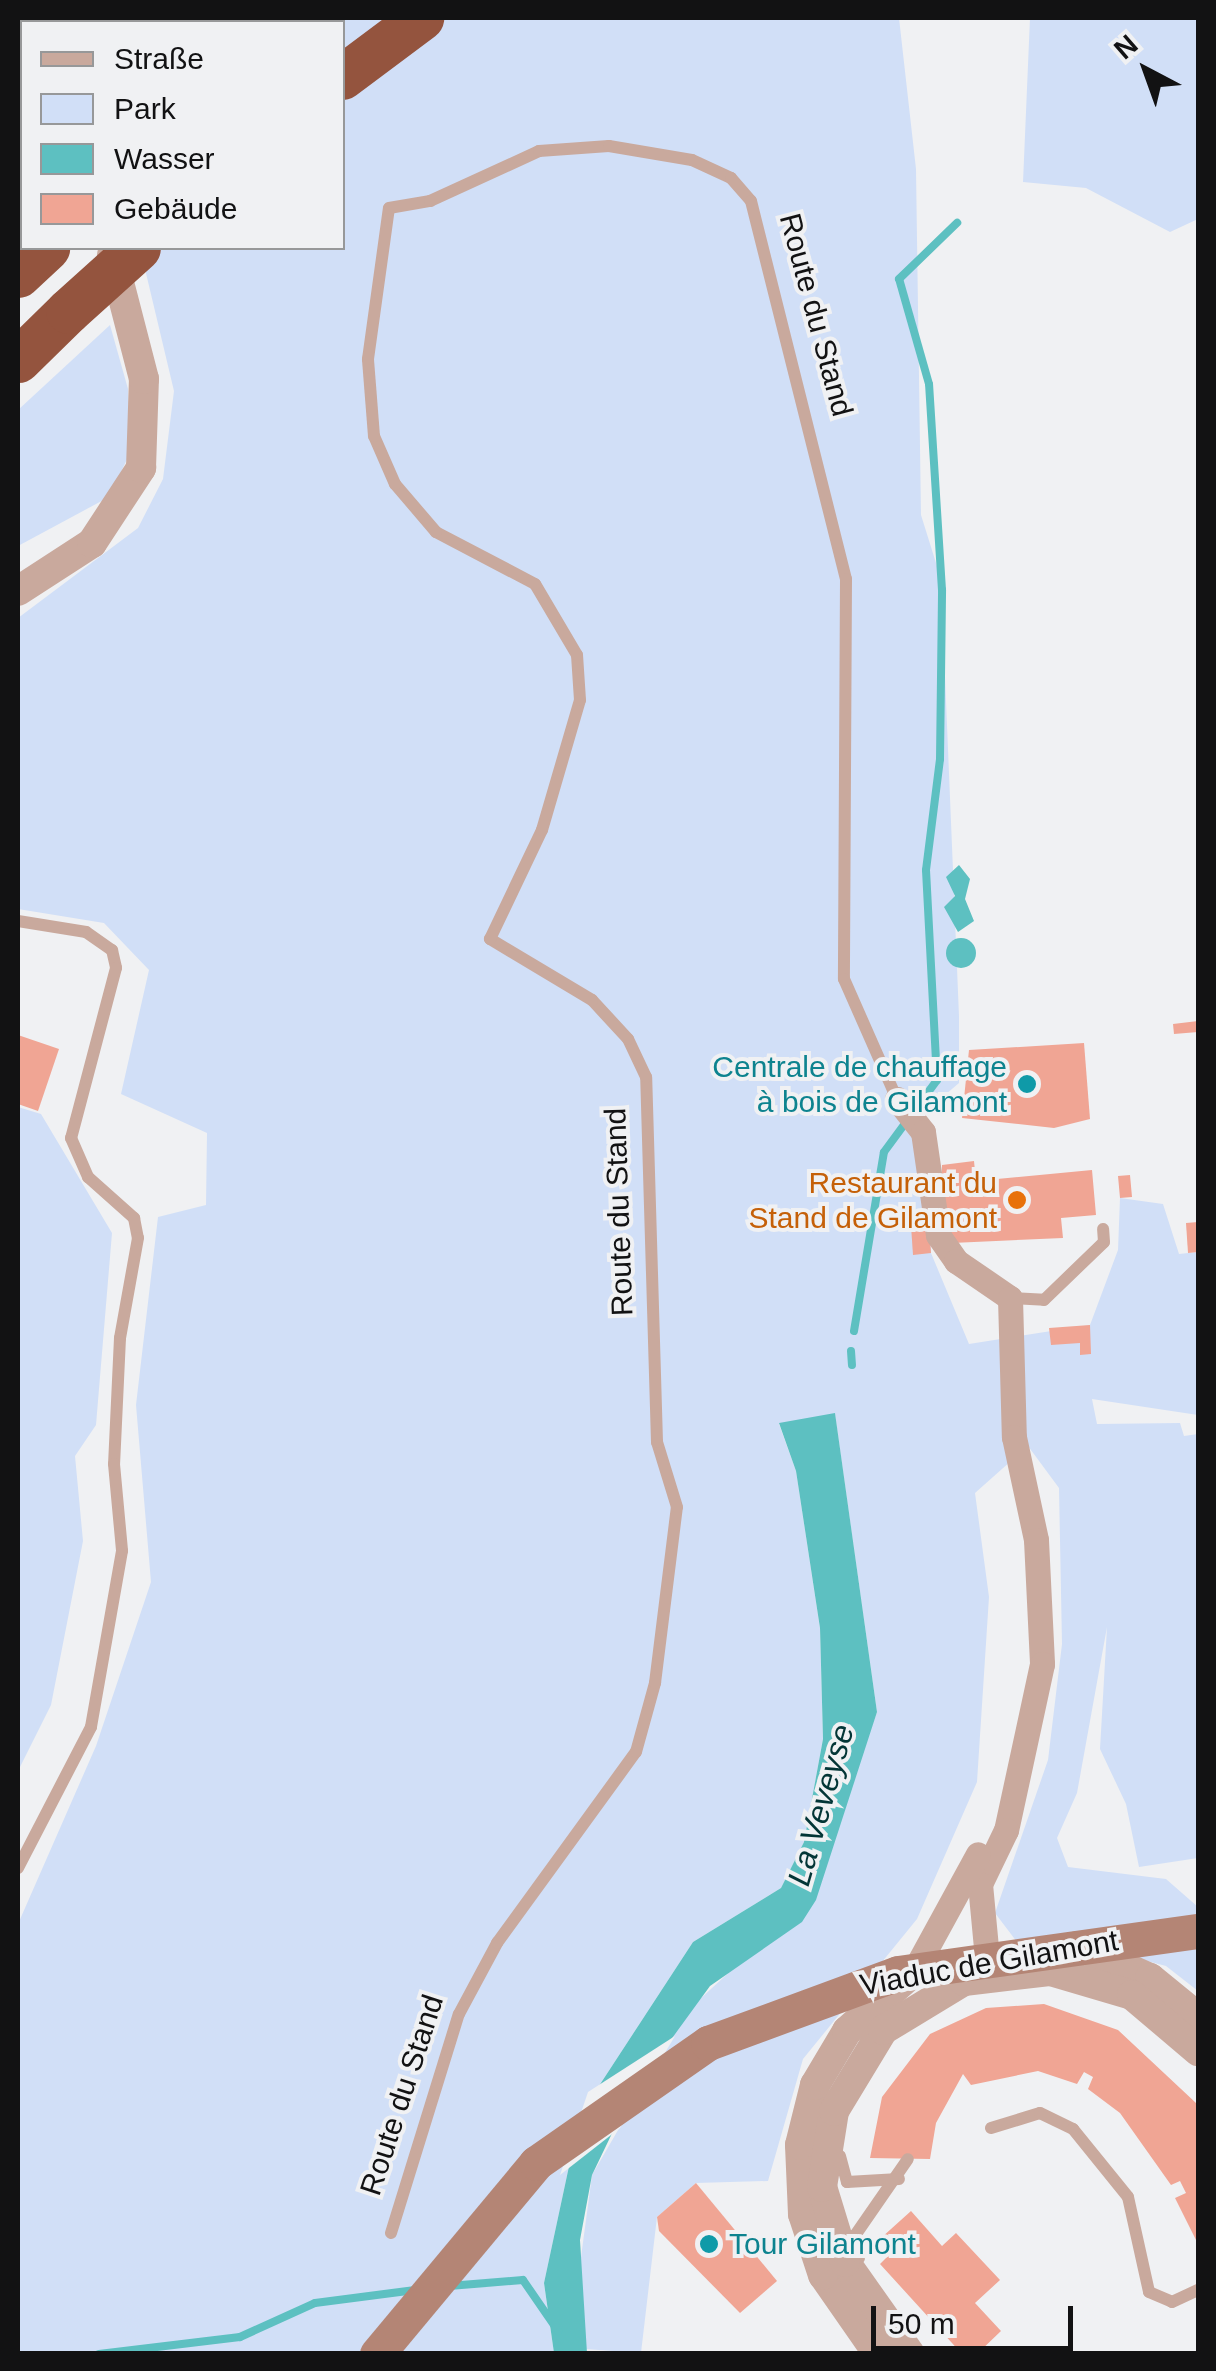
<!DOCTYPE html>
<meta charset="utf-8">
<style>
body{margin:0}
#map{position:relative;width:1216px;height:2371px;overflow:hidden;background:#f0f1f3;font-family:Helvetica,sans-serif}
div>[style]{position:absolute}
[style*='--x']{left:calc(var(--x)*1px);top:calc(var(--y)*1px);width:calc(var(--w)*1px);rotate:calc(var(--a)*1deg)}
.green>*{inset:0;background:#d1dff7}
.water>*{inset:0;background:#5dc0c1}
.round{border-radius:50%}
.pier>*{inset:0;background:#f0f1f3}
.stream>*{height:8px;margin:-4px;padding:0 4px;transform-origin:4px;border-radius:4px;background:#5dc0c1}
.building>*{inset:0;background:#f0a594}
.service>*{height:12px;margin:-6px;padding:0 6px;transform-origin:6px;border-radius:6px;background:#c9a99d}
.minor>*{height:25px;margin:-12.5px;padding:0 12.5px;transform-origin:12.5px;border-radius:12.5px;background:#c9a99d}
.tertiary>*{height:30px;margin:-15px;padding:0 15px;transform-origin:15px;border-radius:15px;background:#c9a99d}
.motorway>*{height:45px;margin:-22.5px;padding:0 22.5px;transform-origin:22.5px;border-radius:22.5px;background:#94543e}
.secondary-bridge>*{height:35px;margin:-17.5px;padding:0 17.5px;transform-origin:17.5px;border-radius:17.5px;background:#b48575}
.motorway-bridge>*{height:45px;margin:-22.5px;padding:0 22.5px;transform-origin:22.5px;border-radius:22.5px;background:#94543e}
.dots>*{width:28px;height:28px;translate:-50% -50%;box-sizing:border-box;border:5px solid #f0f1f3;border-radius:50%}
span{translate:-50% -50%;white-space:nowrap;text-align:center;line-height:1.15;-webkit-text-stroke:8px #f0f1f3;paint-order:stroke}
.street-label{font-size:30px;color:#121213}
.culture-label{font-size:30px;color:#0d838f}
.right{translate:-100% -50%;text-align:right}
.left{translate:0 -50%;text-align:left}
.food-label{font-size:30px;color:#c56008}
.water-label{font-size:32px;color:#033536;font-style:italic}
.frame{position:absolute;inset:0;border:20px solid #121213;pointer-events:none}
.legend{position:absolute;left:20px;top:20px;width:325px;height:230px;box-sizing:border-box;background:#f0f1f3;border:2px solid #979899;margin:0;padding:12px 18px;list-style:none;font-size:30px;color:#121213}
.legend li{display:flex;align-items:center;gap:20px;height:50px}
.legend b{width:50px;border:2px solid #979899}
.north{position:absolute;left:1096px;top:20px;width:100px;height:100px;-webkit-text-stroke:8px #f0f1f3;paint-order:stroke;rotate:319deg;font-size:28px;font-weight:700;line-height:40px;text-align:center;color:#121213}
.north::after{content:'';display:block;margin:auto;width:35px;height:45px;background:#121213;clip-path:polygon(50% 0,100% 100%,50% 72%,0 100%)}
.scale{position:absolute;left:871px;top:2306px;width:202px;height:45px;box-sizing:border-box;border:5px solid #121213;border-top:0;padding-left:12px;font-size:30px;line-height:35px;white-space:nowrap;color:#121213;-webkit-text-stroke:8px #f0f1f3;paint-order:stroke}
</style>
<div id="map">
<div class="green">
<div style="clip-path:polygon(131px 18px,899px 18px,916px 169px,921px 515px,941px 579px,959px 1016px,959px 1083px,925px 1112px,931px 1253px,969px 1344px,1090px 1325px,1118px 1250px,1120px 1198px,1163px 1204px,1179px 1254px,1198px 1252px,1198px 1415px,1092px 1399px,1097px 1424px,1180px 1423px,1184px 1436px,1198px 1434px,1198px 1858px,1139px 1867px,1126px 1804px,1100px 1749px,1107px 1627px,1077px 1793px,1057px 1838px,1068px 1867px,1166px 1879px,1198px 1907px,1198px 1991px,1166px 1966px,1117px 1953px,1017px 1942px,995px 1913px,1048px 1760px,1062px 1644px,1059px 1488px,1028px 1446px,975px 1493px,989px 1597px,977px 1782px,917px 1919px,803px 2059px,768px 2181px,696px 2183px,657px 2217px,641px 2353px,585px 2349px,579px 2272px,592px 2175px,687px 2011px,749px 1954px,801px 1922px,877px 1712px,835px 1414px,779px 1424px,796px 1471px,820px 1628px,823px 1739px,804px 1842px,781px 1888px,693px 1942px,580px 2115px,544px 2283px,554px 2353px,18px 2354px,18px 1924px,96px 1746px,151px 1582px,136px 1405px,158px 1217px,206px 1205px,207px 1133px,121px 1094px,149px 970px,104px 923px,18px 909px,18px 618px,138px 528px,163px 479px,174px 391px,140px 248px,342px 248px,342px 22px)"></div>
<div style="clip-path:polygon(1030px 18px,1198px 18px,1198px 219px,1170px 232px,1086px 188px,1023px 182px)"></div>
<div style="clip-path:polygon(110px 325px,128px 389px,131px 451px,109px 497px,18px 546px,18px 410px)"></div>
<div style="clip-path:polygon(18px 1107px,41px 1114px,112px 1233px,96px 1425px,75px 1456px,83px 1541px,51px 1705px,18px 1771px)"></div>
</div>
<div class="water">
<div style="clip-path:polygon(959px 865px,970px 879px,965px 899px,974px 921px,958px 932px,944px 907px,955px 896px,946px 877px)"></div>
<div class="round" style="left:946px;top:938px;width:30px;height:30px"></div>
<div style="clip-path:polygon(835px 1413px,877px 1712px,816px 1900px,802px 1922px,710px 1986px,630px 2096px,592px 2175px,580px 2240px,587px 2353px,554px 2353px,544px 2283px,580px 2115px,693px 1942px,781px 1888px,804px 1842px,823px 1739px,820px 1628px,796px 1471px,779px 1423px)"></div>
</div>
<div class="pier">
<div style="clip-path:polygon(675px 2036px,620px 2128px,560px 2175px,588px 2092px)"></div>
</div>
<div class="stream">
<div style="--x:854;--y:1331;--w:181;--a:-80.5"></div>
<div style="--x:884;--y:1152;--w:89;--a:-53.6"></div>
<div style="--x:937;--y:1080;--w:210;--a:-93"></div>
<div style="--x:926;--y:870;--w:112;--a:-82.8"></div>
<div style="--x:940;--y:759;--w:169;--a:-89.3"></div>
<div style="--x:942;--y:590;--w:206;--a:-93.6"></div>
<div style="--x:929;--y:384;--w:109;--a:-105.9"></div>
<div style="--x:899;--y:279;--w:81;--a:-44"></div>
<div style="--x:851;--y:1351;--w:14;--a:86"></div>
<div style="--x:449;--y:2286;--w:74;--a:-4.6"></div>
<div style="--x:523;--y:2280;--w:62;--a:55.5"></div>
<div style="--x:99;--y:2354;--w:142;--a:-6.9"></div>
<div style="--x:240;--y:2337;--w:82;--a:-24.4"></div>
<div style="--x:315;--y:2303;--w:101;--a:-7.4"></div>
</div>
<div class="building">
<div style="clip-path:polygon(1198px 1021px,1198px 1032px,1174px 1034px,1173px 1024px)"></div>
<div style="clip-path:polygon(18px 1035px,59px 1049px,38px 1111px,18px 1104px)"></div>
<div style="clip-path:polygon(1084px 1043px,1090px 1119px,1054px 1128px,962px 1118px,969px 1050px)"></div>
<div style="clip-path:polygon(974px 1161px,976px 1181px,1092px 1170px,1096px 1215px,1061px 1218px,1063px 1238px,952px 1243px,949px 1216px,941px 1217px,942px 1165px)"></div>
<div style="clip-path:polygon(1130px 1175px,1132px 1197px,1120px 1198px,1118px 1176px)"></div>
<div style="clip-path:polygon(928px 1210px,931px 1253px,913px 1255px,910px 1211px)"></div>
<div style="clip-path:polygon(1198px 1222px,1198px 1252px,1188px 1253px,1186px 1223px)"></div>
<div style="clip-path:polygon(1090px 1325px,1091px 1354px,1080px 1355px,1080px 1343px,1051px 1345px,1049px 1328px)"></div>
<div style="clip-path:polygon(1044px 2004px,1118px 2030px,1196px 2103px,1198px 2244px,1175px 2198px,1186px 2193px,1180px 2181px,1171px 2185px,1120px 2113px,1088px 2089px,1093px 2077px,1084px 2072px,1077px 2084px,1038px 2071px,971px 2085px,963px 2074px,936px 2123px,930px 2159px,870px 2158px,882px 2097px,930px 2034px,986px 2008px)"></div>
<div style="clip-path:polygon(696px 2183px,777px 2281px,740px 2313px,659px 2231px,657px 2217px)"></div>
<div style="clip-path:polygon(911px 2211px,942px 2246px,956px 2233px,1000px 2280px,975px 2303px,1001px 2331px,977px 2354px,962px 2354px,880px 2264px,893px 2251px,881px 2238px)"></div>
</div>
<div class="service">
<div style="--x:18;--y:921;--w:69;--a:9.2"></div>
<div style="--x:86;--y:932;--w:32;--a:35"></div>
<div style="--x:112;--y:950;--w:18;--a:77"></div>
<div style="--x:116;--y:968;--w:176;--a:104.8"></div>
<div style="--x:71;--y:1138;--w:43;--a:66.4"></div>
<div style="--x:88;--y:1177;--w:62;--a:41.7"></div>
<div style="--x:134;--y:1218;--w:20;--a:79"></div>
<div style="--x:138;--y:1238;--w:102;--a:100.2"></div>
<div style="--x:120;--y:1338;--w:126;--a:92.7"></div>
<div style="--x:114;--y:1464;--w:87;--a:84.7"></div>
<div style="--x:122;--y:1551;--w:179;--a:100"></div>
<div style="--x:91;--y:1727;--w:159;--a:117.4"></div>
<div style="--x:1010;--y:1298;--w:34;--a:3"></div>
<div style="--x:1044;--y:1300;--w:83;--a:-44"></div>
<div style="--x:1104;--y:1242;--w:13;--a:-94"></div>
<div style="--x:991;--y:2128;--w:51;--a:-17"></div>
<div style="--x:1040;--y:2113;--w:37;--a:26"></div>
<div style="--x:1073;--y:2129;--w:87;--a:51"></div>
<div style="--x:1128;--y:2197;--w:97;--a:77.5"></div>
<div style="--x:1149;--y:2292;--w:25;--a:23"></div>
<div style="--x:1172;--y:2302;--w:29;--a:-25"></div>
<div style="--x:840;--y:2156;--w:27;--a:75"></div>
<div style="--x:847;--y:2182;--w:52;--a:-3.3"></div>
<div style="--x:391;--y:2233;--w:229;--a:-72.8"></div>
<div style="--x:459;--y:2014;--w:81;--a:-61.8"></div>
<div style="--x:497;--y:1943;--w:236;--a:-54"></div>
<div style="--x:636;--y:1752;--w:72;--a:-74.6"></div>
<div style="--x:655;--y:1683;--w:177;--a:-82.9"></div>
<div style="--x:677;--y:1507;--w:68;--a:-107.1"></div>
<div style="--x:657;--y:1442;--w:365;--a:-91.7"></div>
<div style="--x:646;--y:1077;--w:42;--a:-115.3"></div>
<div style="--x:628;--y:1039;--w:53;--a:-132.7"></div>
<div style="--x:592;--y:1000;--w:119;--a:-149.1"></div>
<div style="--x:490;--y:939;--w:121;--a:-64.5"></div>
<div style="--x:542;--y:830;--w:135;--a:-73.7"></div>
<div style="--x:580;--y:700;--w:45;--a:-93.8"></div>
<div style="--x:577;--y:655;--w:82;--a:-120.6"></div>
<div style="--x:535;--y:584;--w:112;--a:-152.3"></div>
<div style="--x:436;--y:532;--w:63;--a:-130.5"></div>
<div style="--x:395;--y:484;--w:52;--a:-113.6"></div>
<div style="--x:374;--y:436;--w:77;--a:-94.5"></div>
<div style="--x:368;--y:359;--w:152;--a:-82.1"></div>
<div style="--x:389;--y:208;--w:42;--a:-9.7"></div>
<div style="--x:430;--y:201;--w:120;--a:-24.6"></div>
<div style="--x:539;--y:151;--w:70;--a:-4.1"></div>
<div style="--x:609;--y:146;--w:84;--a:9.6"></div>
<div style="--x:692;--y:160;--w:43;--a:24.8"></div>
<div style="--x:731;--y:178;--w:30;--a:49"></div>
<div style="--x:751;--y:201;--w:390;--a:75.9"></div>
<div style="--x:846;--y:579;--w:400;--a:90.3"></div>
<div style="--x:844;--y:979;--w:131;--a:66.2"></div>
<div style="--x:859;--y:2258;--w:24;--a:-97"></div>
<div style="--x:856;--y:2234;--w:91;--a:-55.3"></div>
</div>
<div class="minor">
<div style="--x:897;--y:1099;--w:42;--a:51.8"></div>
<div style="--x:923;--y:1132;--w:104;--a:81.7"></div>
<div style="--x:938;--y:1235;--w:32;--a:55"></div>
<div style="--x:956;--y:1261;--w:65;--a:34.4"></div>
<div style="--x:1010;--y:1298;--w:139;--a:88.4"></div>
<div style="--x:1014;--y:1437;--w:105;--a:77.9"></div>
<div style="--x:1036;--y:1540;--w:124;--a:87.2"></div>
<div style="--x:1042;--y:1664;--w:170;--a:102.2"></div>
<div style="--x:1006;--y:1830;--w:60;--a:115.7"></div>
<div style="--x:980;--y:1884;--w:63;--a:84.6"></div>
<div style="--x:914;--y:1971;--w:133;--a:-61.3"></div>
</div>
<div class="tertiary">
<div style="--x:112;--y:22;--w:4;--a:-76"></div>
<div style="--x:18;--y:591;--w:88;--a:-33"></div>
<div style="--x:92;--y:543;--w:90;--a:-56.8"></div>
<div style="--x:141;--y:468;--w:89;--a:-88.1"></div>
<div style="--x:144;--y:379;--w:128;--a:-104.5"></div>
<div style="--x:1077;--y:1946;--w:80;--a:23.7"></div>
<div style="--x:1150;--y:1978;--w:62;--a:39.1"></div>
<div style="--x:878;--y:2354;--w:96;--a:-124.8"></div>
<div style="--x:823;--y:2275;--w:64;--a:-108.2"></div>
<div style="--x:803;--y:2214;--w:69;--a:-92.5"></div>
<div style="--x:800;--y:2145;--w:62;--a:-76"></div>
<div style="--x:815;--y:2085;--w:63;--a:-59.3"></div>
<div style="--x:847;--y:2031;--w:87;--a:-41.7"></div>
<div style="--x:910;--y:2354;--w:113;--a:-125.2"></div>
<div style="--x:845;--y:2262;--w:78;--a:-107"></div>
<div style="--x:822;--y:2187;--w:77;--a:-81"></div>
<div style="--x:834;--y:2111;--w:95;--a:-58.8"></div>
<div style="--x:883;--y:2030;--w:95;--a:-31.2"></div>
<div style="--x:964;--y:1981;--w:88;--a:-6.6"></div>
<div style="--x:1051;--y:1971;--w:84;--a:16.5"></div>
<div style="--x:1132;--y:1995;--w:87;--a:40.3"></div>
</div>
<div class="motorway">
<div style="--x:314;--y:22;--w:7;--a:-34"></div>
<div style="--x:342;--y:77;--w:99;--a:-36.8"></div>
<div style="--x:18;--y:275;--w:40;--a:-43"></div>
<div style="--x:18;--y:360;--w:70;--a:-44.4"></div>
</div>
<div class="secondary-bridge">
<div style="--x:377;--y:2354;--w:249;--a:-50.2"></div>
<div style="--x:536;--y:2163;--w:210;--a:-34.9"></div>
<div style="--x:708;--y:2043;--w:202;--a:-20.2"></div>
<div style="--x:898;--y:1973;--w:303;--a:-8"></div>
</div>
<div class="motorway-bridge">
<div style="--x:68;--y:311;--w:94;--a:-42"></div>
</div>
<div class="dots">
<div style="left:1027px;top:1084px;background:#0f9aa8"></div>
<div style="left:1017px;top:1200px;background:#e8710a"></div>
<div style="left:709px;top:2244px;background:#0f9aa8"></div>
</div>
<div class="street-label">
<span style="left:816px;top:315px;rotate:75deg">Route du Stand</span>
<span style="left:619px;top:1212px;rotate:-92deg">Route du Stand</span>
<span style="left:989px;top:1963px;rotate:-10deg">Viaduc de Gilamont</span>
<span style="left:402px;top:2095px;rotate:-72deg">Route du Stand</span>
</div>
<div class="culture-label">
<span class="right" style="left:1007px;top:1084px">Centrale de chauffage<br>à bois de Gilamont</span>
<span class="left" style="left:729px;top:2244px">Tour Gilamont</span>
</div>
<div class="food-label">
<span class="right" style="left:997px;top:1200px">Restaurant du<br>Stand de Gilamont</span>
</div>
<div class="water-label">
<span style="left:821px;top:1805px;rotate:-74deg">La Veveyse</span>
</div>
<div class="frame"></div>
<ul class="legend">
<li><b style="height:12px;background:#c9a99d"></b>Straße</li>
<li><b style="height:28px;background:#d1dff7"></b>Park</li>
<li><b style="height:28px;background:#5dc0c1"></b>Wasser</li>
<li><b style="height:28px;background:#f0a594"></b>Gebäude</li>
</ul>
<div class="north">N</div>
<div class="scale">50 m</div>
</div>
